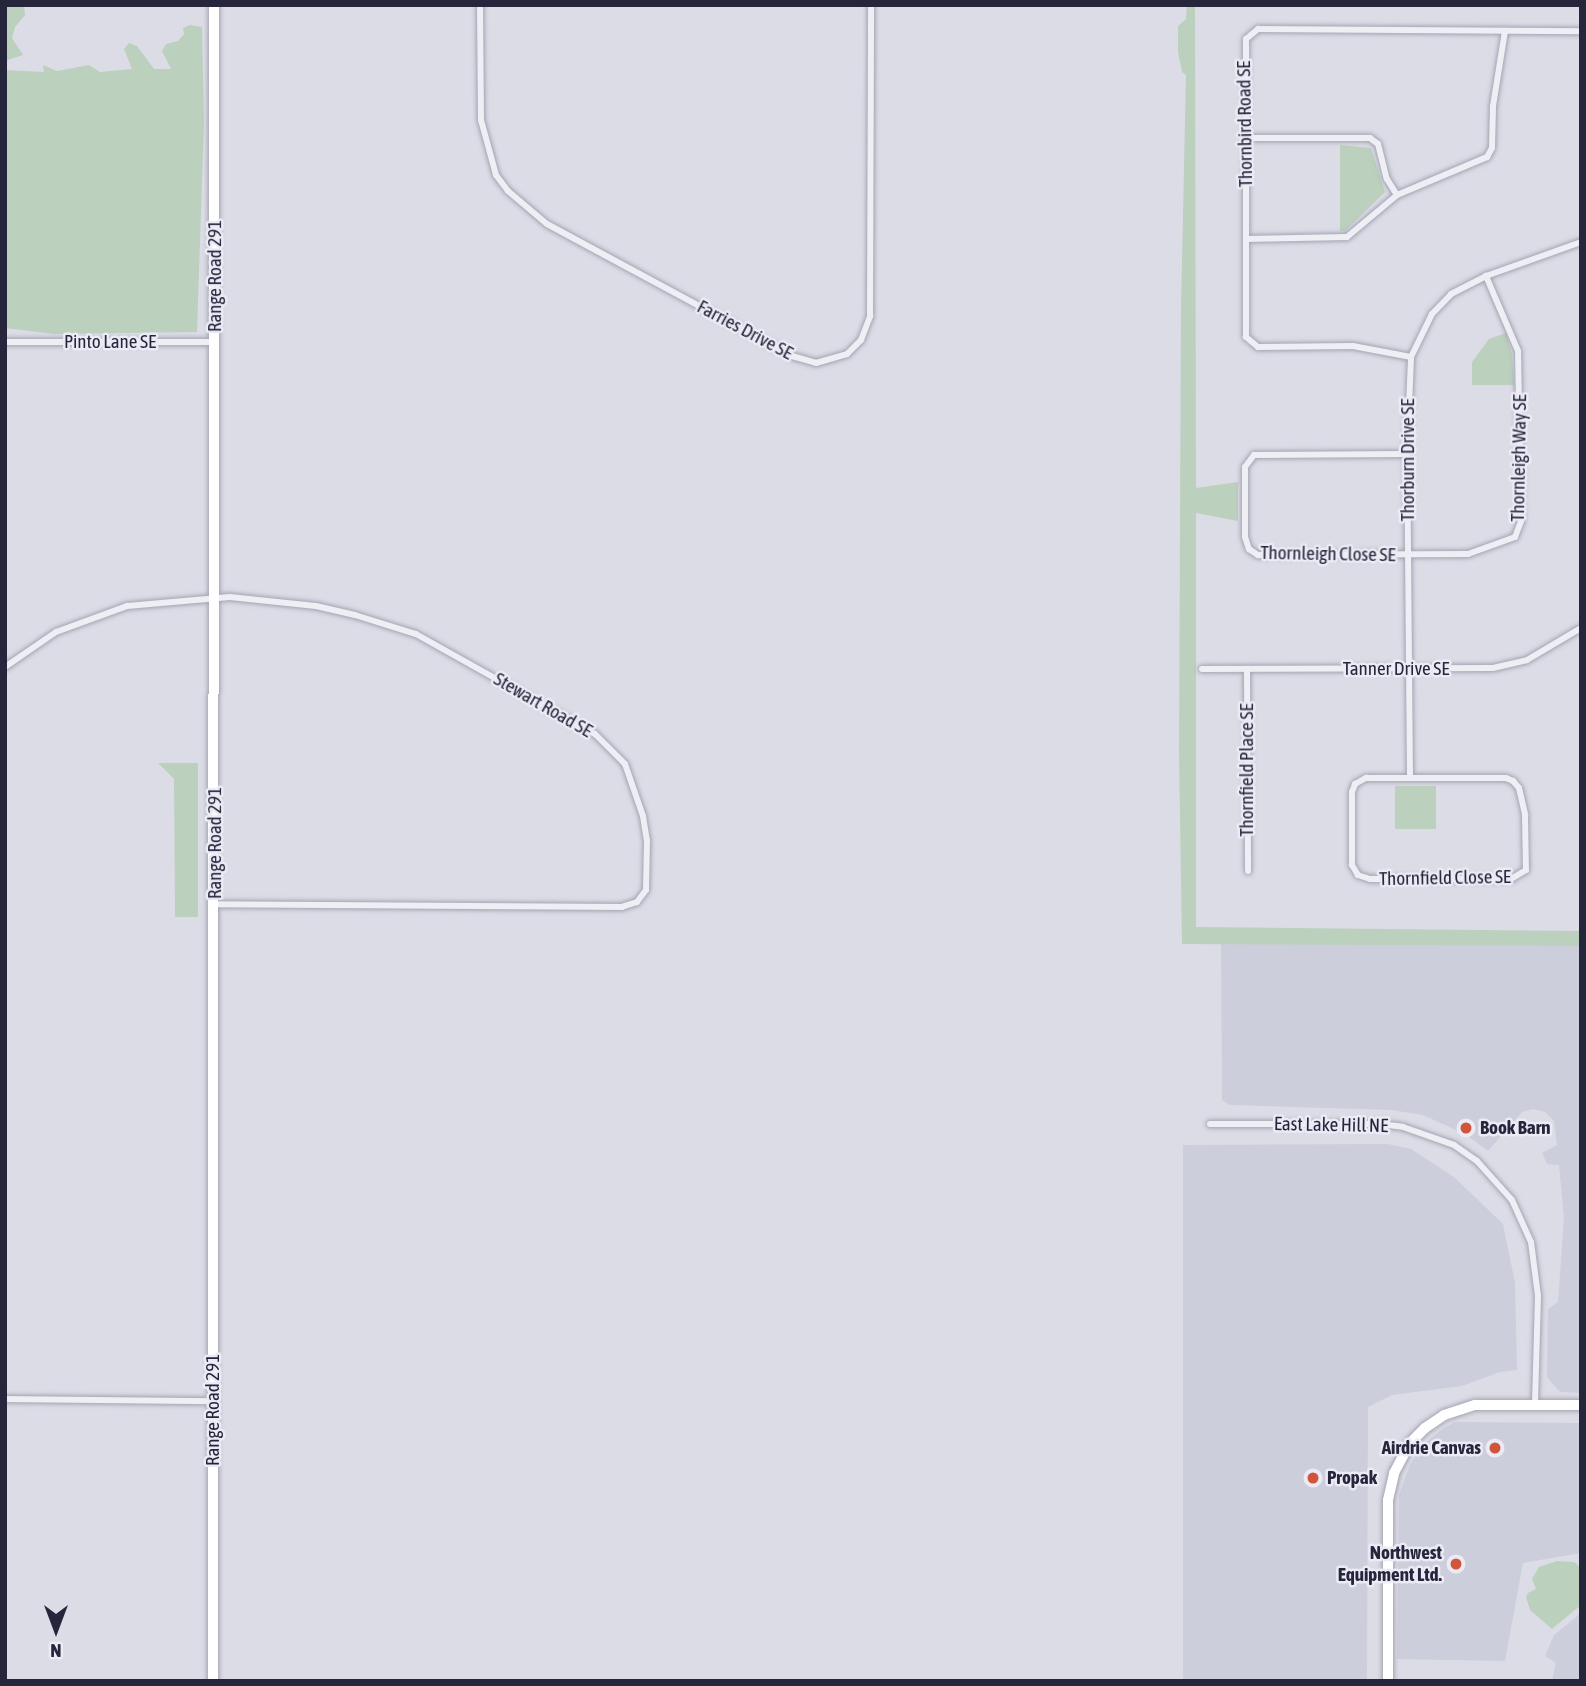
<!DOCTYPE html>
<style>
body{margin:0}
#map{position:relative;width:1586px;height:1686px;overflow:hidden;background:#dbdce6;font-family:"Asap Condensed",sans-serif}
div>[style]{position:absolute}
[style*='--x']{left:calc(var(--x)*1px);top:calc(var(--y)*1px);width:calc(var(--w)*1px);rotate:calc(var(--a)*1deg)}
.built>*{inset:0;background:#cdcedb}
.green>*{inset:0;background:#bcd0be}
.roads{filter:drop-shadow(0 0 2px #a4a5b3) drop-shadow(0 0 2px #a4a5b3)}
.street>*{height:6px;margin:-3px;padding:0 3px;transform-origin:3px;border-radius:3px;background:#eeeef5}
.secondary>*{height:10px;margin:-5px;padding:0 5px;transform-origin:5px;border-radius:5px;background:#fff}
.dots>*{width:19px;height:19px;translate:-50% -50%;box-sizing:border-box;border:4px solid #eaebf4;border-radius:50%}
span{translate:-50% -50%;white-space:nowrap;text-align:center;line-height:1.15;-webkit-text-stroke:5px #eaebf4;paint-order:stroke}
.street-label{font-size:19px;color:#25263c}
.poi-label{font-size:19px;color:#25263c;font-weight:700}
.left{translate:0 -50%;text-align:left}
.right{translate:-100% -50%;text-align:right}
.frame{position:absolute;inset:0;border:7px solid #25263c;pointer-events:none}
.north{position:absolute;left:21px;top:1595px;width:70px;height:70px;-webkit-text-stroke:5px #eaebf4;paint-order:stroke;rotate:180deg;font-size:19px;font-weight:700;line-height:28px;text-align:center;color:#25263c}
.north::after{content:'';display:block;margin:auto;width:24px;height:32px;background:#25263c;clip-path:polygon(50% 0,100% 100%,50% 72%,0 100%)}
</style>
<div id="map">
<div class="built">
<div style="clip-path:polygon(1221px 943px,1581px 946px,1581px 1393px,1560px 1392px,1547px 1377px,1548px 1309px,1558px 1302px,1564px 1218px,1559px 1165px,1547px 1164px,1542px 1153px,1557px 1145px,1554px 1121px,1545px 1112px,1533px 1109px,1522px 1112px,1488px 1151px,1465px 1134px,1423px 1115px,1391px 1110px,1230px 1105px,1222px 1100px)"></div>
<div style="clip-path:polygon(1388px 1144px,1411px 1149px,1454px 1177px,1503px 1224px,1515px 1283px,1517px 1370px,1500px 1372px,1462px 1386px,1392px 1395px,1368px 1407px,1367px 1681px,1183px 1681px,1183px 1145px)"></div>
<div style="clip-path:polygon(1455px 1422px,1581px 1423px,1581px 1553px,1523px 1563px,1505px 1661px,1397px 1659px,1399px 1495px,1410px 1465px,1424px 1444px,1442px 1429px)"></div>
<div style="clip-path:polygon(1581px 1613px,1581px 1681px,1552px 1681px,1556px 1663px,1545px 1656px,1554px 1635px)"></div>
</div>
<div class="green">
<div style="clip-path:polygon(5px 5px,24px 5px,25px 15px,15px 27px,12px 38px,23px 55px,5px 61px)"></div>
<div style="clip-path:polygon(1187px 5px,1195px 5px,1196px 488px,1238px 482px,1238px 521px,1196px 513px,1196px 927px,1581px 931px,1581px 946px,1182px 944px,1179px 753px,1181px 307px,1186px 75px,1182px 72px,1178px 52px,1178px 26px,1186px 19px)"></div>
<div style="clip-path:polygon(190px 25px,202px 27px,204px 122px,197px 332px,54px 334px,5px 328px,5px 70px,44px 72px,43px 65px,57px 71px,89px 65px,100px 72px,132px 69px,124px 49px,129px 43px,137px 46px,154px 69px,171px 69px,162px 51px,166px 44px,178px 41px,184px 34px,183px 28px)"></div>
<div style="clip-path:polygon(1340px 145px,1371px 148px,1385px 192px,1345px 231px,1340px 231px)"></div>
<div style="clip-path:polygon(1506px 333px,1512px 354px,1514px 385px,1472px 385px,1472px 362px,1489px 339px)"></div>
<div style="clip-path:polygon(158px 763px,198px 763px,198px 917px,175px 917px,174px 779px)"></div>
<div style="clip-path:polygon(1395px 786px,1436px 786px,1436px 829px,1395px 829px)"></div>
<div style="clip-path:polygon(1557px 1561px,1574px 1562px,1581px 1568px,1581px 1605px,1552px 1629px,1530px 1610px,1526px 1597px,1528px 1593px,1536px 1589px,1532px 1579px,1539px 1567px)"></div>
</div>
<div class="roads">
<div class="street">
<div style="--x:480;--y:5;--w:115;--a:89.5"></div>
<div style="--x:481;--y:120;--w:57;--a:74.7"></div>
<div style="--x:496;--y:175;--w:20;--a:53"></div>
<div style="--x:508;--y:191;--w:51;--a:40.2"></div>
<div style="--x:547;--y:224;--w:278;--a:28.3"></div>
<div style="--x:792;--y:356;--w:25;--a:16"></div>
<div style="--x:816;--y:363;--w:32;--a:-16"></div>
<div style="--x:847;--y:354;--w:20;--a:-45"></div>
<div style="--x:861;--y:340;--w:26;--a:-69"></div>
<div style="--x:870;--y:316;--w:311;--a:-89.8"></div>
<div style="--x:1246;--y:138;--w:124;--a:0"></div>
<div style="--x:1370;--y:138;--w:10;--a:37"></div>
<div style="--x:1378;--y:144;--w:36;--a:76"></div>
<div style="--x:1387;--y:179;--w:19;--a:58"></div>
<div style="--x:1246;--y:239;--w:101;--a:-1.1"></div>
<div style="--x:1347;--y:237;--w:65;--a:-40"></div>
<div style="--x:1397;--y:195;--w:98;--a:-22.9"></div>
<div style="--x:1487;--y:157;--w:10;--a:-61"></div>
<div style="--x:1492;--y:148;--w:42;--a:-88.6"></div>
<div style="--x:1493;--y:106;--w:76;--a:-80.9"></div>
<div style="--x:5;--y:342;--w:210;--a:0"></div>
<div style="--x:1411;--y:357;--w:59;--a:-169.3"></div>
<div style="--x:1353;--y:346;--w:95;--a:179.4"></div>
<div style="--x:1258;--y:347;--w:16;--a:-140"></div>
<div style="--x:1246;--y:337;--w:298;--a:-90"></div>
<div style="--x:1246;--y:39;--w:16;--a:-40"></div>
<div style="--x:1258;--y:29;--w:323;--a:0.4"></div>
<div style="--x:1407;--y:454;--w:153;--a:179.6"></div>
<div style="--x:1254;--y:455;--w:15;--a:127"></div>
<div style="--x:1245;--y:467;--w:70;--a:90"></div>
<div style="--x:1245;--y:537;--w:13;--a:72"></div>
<div style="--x:1249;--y:549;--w:11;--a:34"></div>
<div style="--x:1258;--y:555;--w:210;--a:-0.3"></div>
<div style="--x:1468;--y:554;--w:50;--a:-19.9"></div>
<div style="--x:1515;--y:537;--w:17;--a:-69"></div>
<div style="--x:1521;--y:521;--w:170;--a:-91"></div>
<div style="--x:1518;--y:351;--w:82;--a:-113.1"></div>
<div style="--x:5;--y:667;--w:62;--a:-34.5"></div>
<div style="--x:56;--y:632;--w:76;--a:-20.1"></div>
<div style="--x:127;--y:606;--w:103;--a:-5"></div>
<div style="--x:230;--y:597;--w:86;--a:6"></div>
<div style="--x:316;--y:606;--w:40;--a:13"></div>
<div style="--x:355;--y:615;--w:64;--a:17.3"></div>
<div style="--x:416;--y:634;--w:205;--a:29.2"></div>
<div style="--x:595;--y:734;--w:42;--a:45"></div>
<div style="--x:625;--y:764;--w:55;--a:70.9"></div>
<div style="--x:643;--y:816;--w:25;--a:81"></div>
<div style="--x:647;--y:841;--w:49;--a:91.2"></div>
<div style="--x:646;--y:890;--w:15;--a:127"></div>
<div style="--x:637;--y:902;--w:16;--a:162"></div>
<div style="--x:622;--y:907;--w:406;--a:-179.6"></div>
<div style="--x:1202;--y:669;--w:291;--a:-0.2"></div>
<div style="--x:1493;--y:668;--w:35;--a:-13"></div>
<div style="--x:1527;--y:660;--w:63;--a:-30.7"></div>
<div style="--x:1247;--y:669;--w:202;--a:89.7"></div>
<div style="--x:1366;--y:778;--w:140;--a:0"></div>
<div style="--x:1506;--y:778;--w:8;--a:23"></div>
<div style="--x:1513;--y:781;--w:9;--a:49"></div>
<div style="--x:1519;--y:788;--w:28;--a:77"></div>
<div style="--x:1525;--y:815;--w:55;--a:89"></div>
<div style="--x:1526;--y:870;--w:17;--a:149"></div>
<div style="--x:1511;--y:879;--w:141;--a:180"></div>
<div style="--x:1370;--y:879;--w:13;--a:-162"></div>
<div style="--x:1358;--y:875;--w:12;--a:-121"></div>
<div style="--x:1352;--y:865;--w:73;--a:-90"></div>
<div style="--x:1352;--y:792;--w:9;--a:-69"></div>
<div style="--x:1355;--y:784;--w:13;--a:-29"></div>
<div style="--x:1410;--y:778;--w:324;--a:-90.5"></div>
<div style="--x:1407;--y:454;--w:97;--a:-87.6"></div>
<div style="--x:1411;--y:357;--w:48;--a:-64"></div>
<div style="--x:1432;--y:314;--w:28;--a:-46"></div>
<div style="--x:1451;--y:294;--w:39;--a:-27"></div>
<div style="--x:1486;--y:276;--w:101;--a:-19.7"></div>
<div style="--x:1210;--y:1124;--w:170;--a:0"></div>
<div style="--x:1380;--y:1124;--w:23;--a:7"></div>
<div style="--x:1403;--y:1127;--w:54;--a:19.4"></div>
<div style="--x:1454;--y:1145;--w:28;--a:35"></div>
<div style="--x:1477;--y:1161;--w:52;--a:48.1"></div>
<div style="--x:1512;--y:1200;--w:46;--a:65.7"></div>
<div style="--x:1531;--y:1242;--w:54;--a:82.6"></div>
<div style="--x:1538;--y:1296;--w:108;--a:91.6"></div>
<div style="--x:5;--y:1399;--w:207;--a:0.6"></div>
</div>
<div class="secondary">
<div style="--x:213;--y:1681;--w:1676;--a:-89.97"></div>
<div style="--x:1388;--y:1681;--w:181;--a:-90"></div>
<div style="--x:1388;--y:1500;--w:28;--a:-77"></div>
<div style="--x:1394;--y:1473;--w:34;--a:-62"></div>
<div style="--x:1410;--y:1443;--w:21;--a:-45"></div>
<div style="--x:1425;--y:1428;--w:23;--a:-34"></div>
<div style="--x:1444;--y:1415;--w:33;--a:-18"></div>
<div style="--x:1475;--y:1405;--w:106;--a:0"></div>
</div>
</div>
<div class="dots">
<div style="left:1466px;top:1128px;background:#d0553b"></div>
<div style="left:1495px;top:1448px;background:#d0553b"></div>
<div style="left:1313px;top:1478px;background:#d0553b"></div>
<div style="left:1456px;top:1564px;background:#d0553b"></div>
</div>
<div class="street-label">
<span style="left:1245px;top:124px;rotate:-91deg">Thornbird Road SE</span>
<span style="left:215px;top:276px;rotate:-90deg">Range Road 291</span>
<span style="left:745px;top:330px;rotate:28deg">Farries Drive SE</span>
<span style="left:110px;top:342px">Pinto Lane SE</span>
<span style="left:1519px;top:458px;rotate:-89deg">Thornleigh Way SE</span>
<span style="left:1408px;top:460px;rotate:-90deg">Thorburn Drive SE</span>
<span style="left:1328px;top:554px;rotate:1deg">Thornleigh Close SE</span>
<span style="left:1396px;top:669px">Tanner Drive SE</span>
<span style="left:543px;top:705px;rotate:30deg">Stewart Road SE</span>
<span style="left:1247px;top:770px;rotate:-90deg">Thornfield Place SE</span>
<span style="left:215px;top:843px;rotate:-90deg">Range Road 291</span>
<span style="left:1445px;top:878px;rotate:-1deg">Thornfield Close SE</span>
<span style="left:1331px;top:1125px;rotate:1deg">East Lake Hill NE</span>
<span style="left:213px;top:1410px;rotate:-90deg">Range Road 291</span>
</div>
<div class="poi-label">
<span class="left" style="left:1480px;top:1128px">Book Barn</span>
<span class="right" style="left:1481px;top:1448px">Airdrie Canvas</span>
<span class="left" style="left:1327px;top:1478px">Propak</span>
<span class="right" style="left:1442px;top:1564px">Northwest<br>Equipment Ltd.</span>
</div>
<div class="frame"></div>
<div class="north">N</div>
</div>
